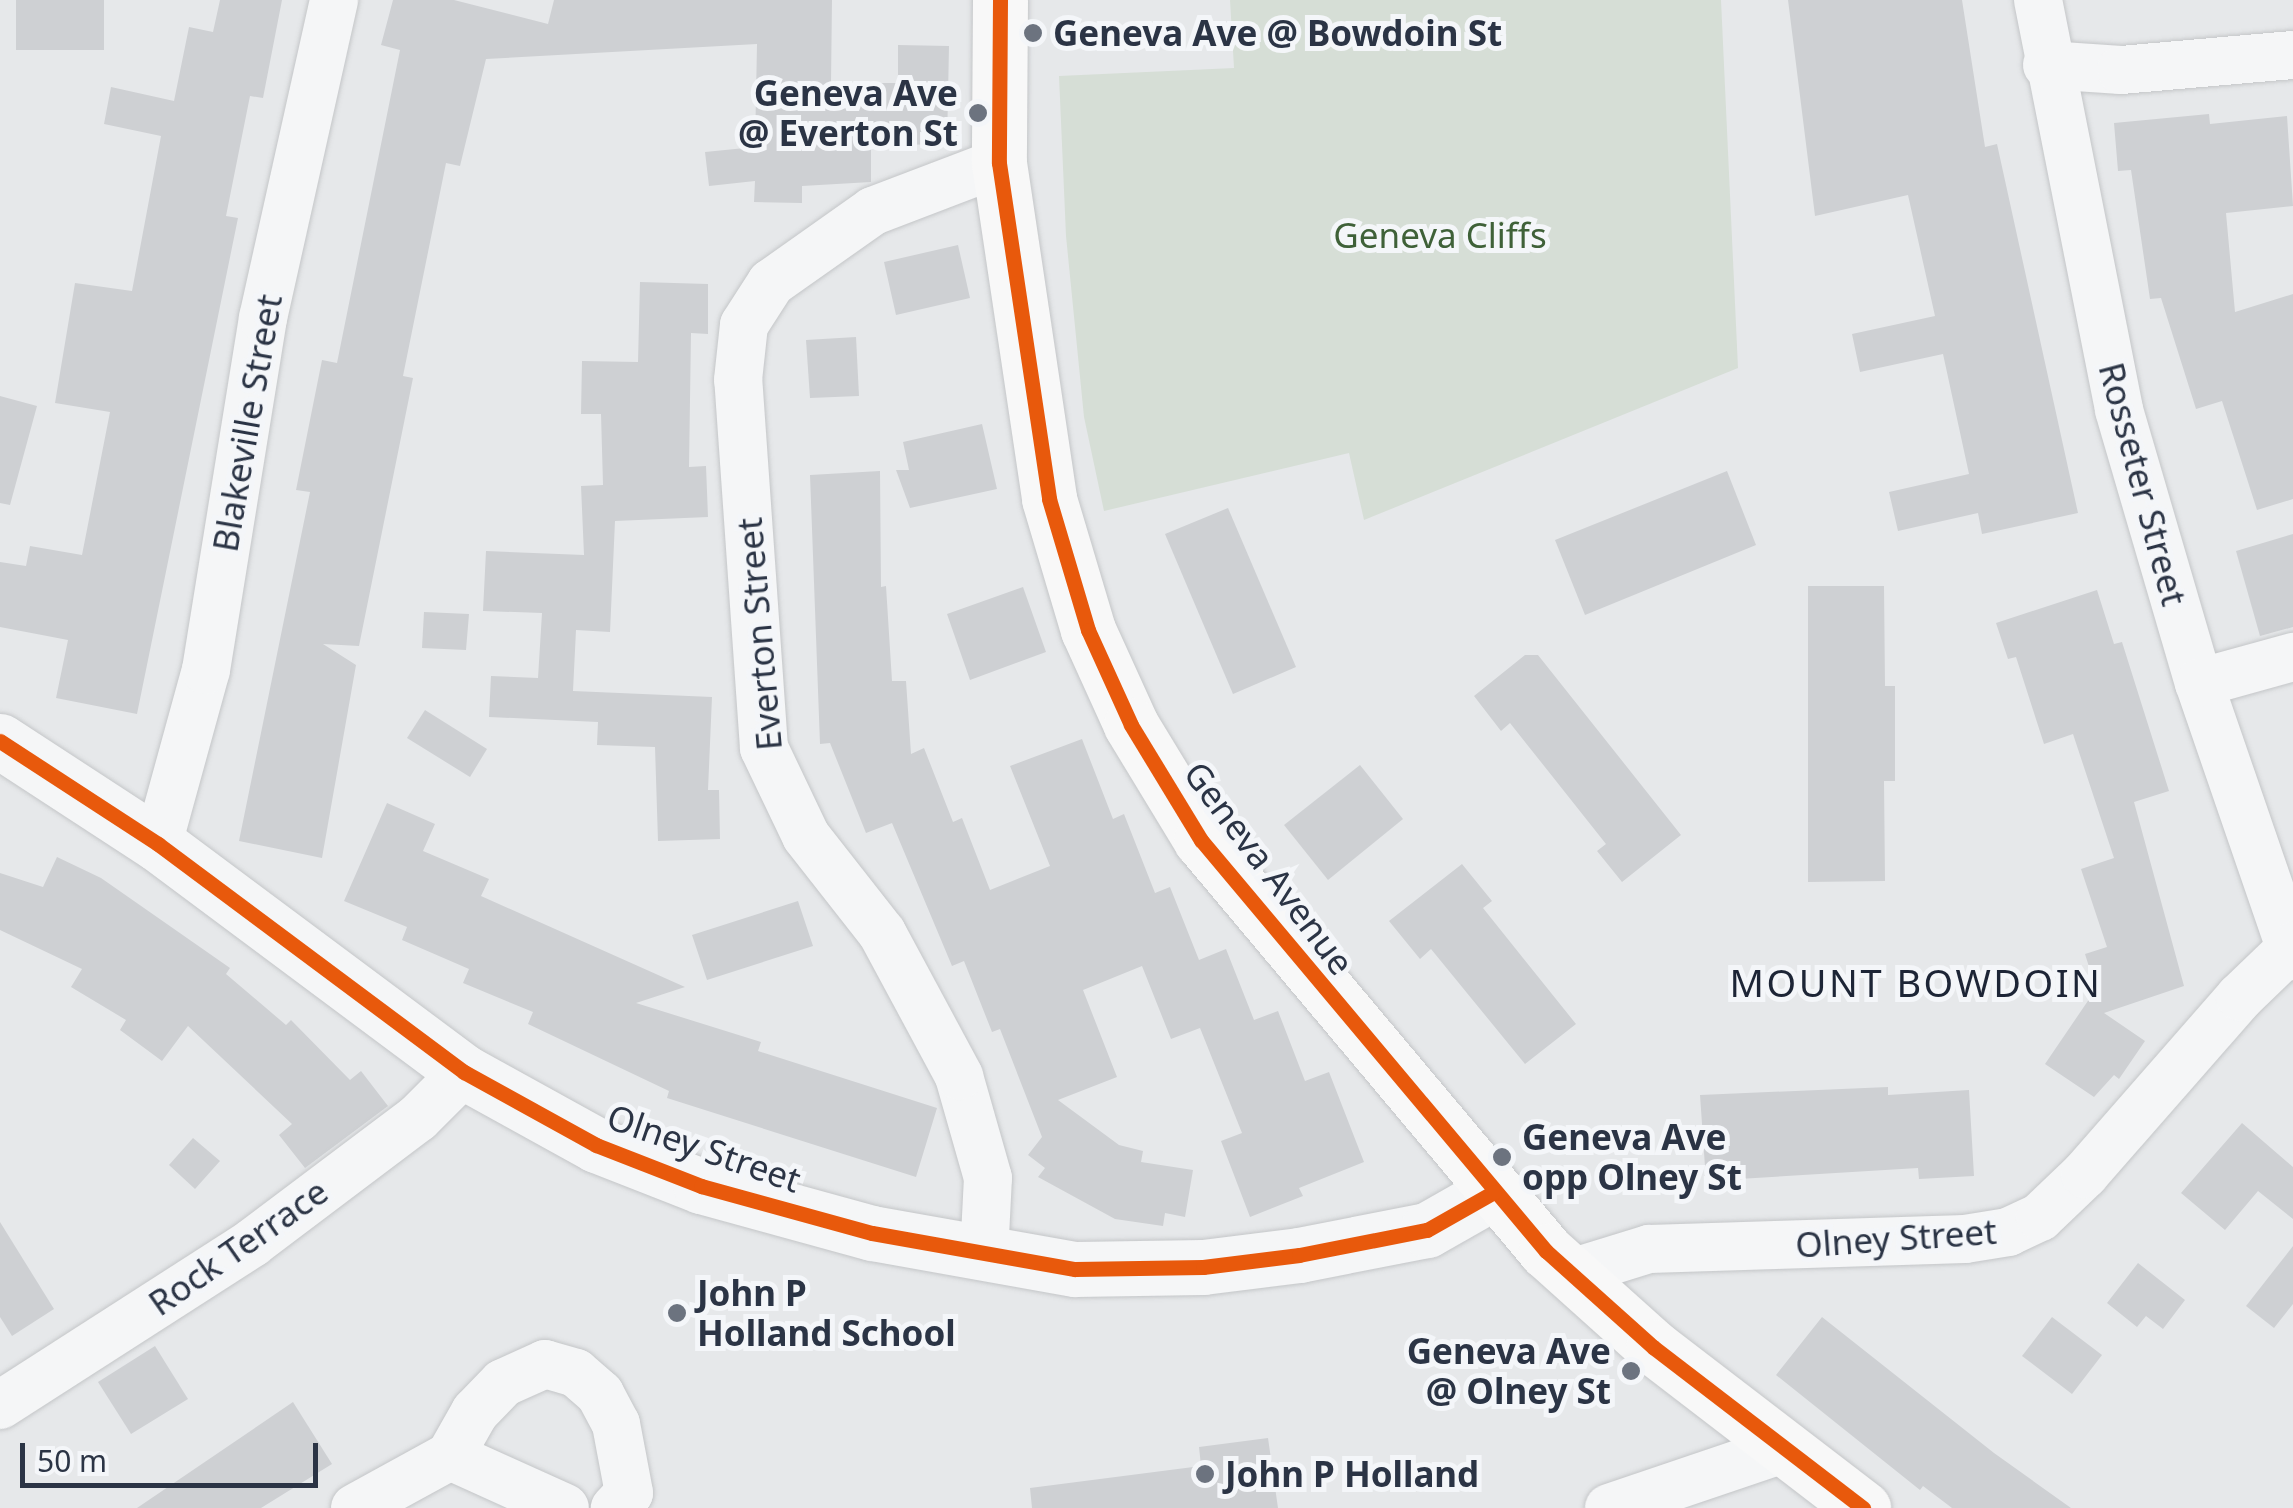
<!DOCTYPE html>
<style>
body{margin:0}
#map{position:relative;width:2293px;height:1508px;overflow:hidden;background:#e6e8ea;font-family:"Noto Sans",sans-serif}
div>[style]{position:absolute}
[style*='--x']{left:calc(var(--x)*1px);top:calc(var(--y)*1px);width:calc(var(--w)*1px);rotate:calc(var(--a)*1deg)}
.green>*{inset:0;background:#d6ded6}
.building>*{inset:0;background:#ced0d3}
.roads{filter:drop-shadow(0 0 2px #c4c6c8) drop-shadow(0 0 2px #c4c6c8)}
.minor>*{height:48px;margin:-24px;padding:0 24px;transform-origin:24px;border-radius:24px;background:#f5f6f7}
.tertiary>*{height:55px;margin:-27.5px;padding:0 27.5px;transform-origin:27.5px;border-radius:27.5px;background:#f5f6f7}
.secondary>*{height:55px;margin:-27.5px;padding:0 27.5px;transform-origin:27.5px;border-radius:27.5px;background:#f8f8f8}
.cycleway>*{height:15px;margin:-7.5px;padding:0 7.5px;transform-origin:7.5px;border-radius:7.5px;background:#e8590c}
.dots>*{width:28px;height:28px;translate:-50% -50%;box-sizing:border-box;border:5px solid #f4f6f9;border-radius:50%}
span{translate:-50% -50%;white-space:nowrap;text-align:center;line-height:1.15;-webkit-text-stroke:10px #f4f6f9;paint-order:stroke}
.poi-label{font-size:35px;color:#2b3445;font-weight:700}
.left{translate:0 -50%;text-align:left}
.right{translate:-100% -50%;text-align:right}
.park-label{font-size:35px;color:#3f6138}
.street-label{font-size:35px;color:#2b3445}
.neighbourhood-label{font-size:38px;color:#1d2536;letter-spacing:2.5px}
.scale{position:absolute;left:20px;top:1443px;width:298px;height:45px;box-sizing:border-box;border:5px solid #2b3445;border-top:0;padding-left:12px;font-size:30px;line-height:35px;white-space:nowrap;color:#2b3445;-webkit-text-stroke:8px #f4f6f9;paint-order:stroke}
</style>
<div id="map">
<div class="green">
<div style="clip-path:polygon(1230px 0,1721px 0,1738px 368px,1364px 520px,1349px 453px,1104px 511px,1084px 417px,1066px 236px,1059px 76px,1234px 68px)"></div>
</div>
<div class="building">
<div style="clip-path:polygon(16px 0,104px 0,104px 50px,16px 50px)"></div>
<div style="clip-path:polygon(220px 0,282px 0,263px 98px,250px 96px,226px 216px,238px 218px,137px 714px,56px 698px,68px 640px,0 627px,0 562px,26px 566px,30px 546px,82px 555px,110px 412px,55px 403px,75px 283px,132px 291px,161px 136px,104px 124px,111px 87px,174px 101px,189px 27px,213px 32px)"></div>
<div style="clip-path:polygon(393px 0,454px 0,548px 24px,554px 0,832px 0,831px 83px,898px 83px,898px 45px,949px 46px,947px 145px,871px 144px,871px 182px,802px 186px,802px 203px,754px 202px,755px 181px,709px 186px,705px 152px,755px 147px,757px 44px,486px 59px,460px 166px,446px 163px,403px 376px,413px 378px,359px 646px,323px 644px,356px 665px,322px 858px,239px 841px,310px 492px,296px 490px,322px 360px,337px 363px,400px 50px,381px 45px)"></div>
<div style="clip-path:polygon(1788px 0,1962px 0,1985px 147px,1997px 144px,2078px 513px,1982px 534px,1978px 513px,1898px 531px,1889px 492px,1969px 474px,1943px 354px,1860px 372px,1852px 334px,1935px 316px,1908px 195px,1815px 216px)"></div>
<div style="clip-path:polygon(2209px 114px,2210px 124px,2287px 116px,2293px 206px,2226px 213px,2235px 312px,2293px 294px,2293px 499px,2257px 510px,2222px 401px,2196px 409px,2161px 298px,2150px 299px,2131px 170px,2118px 171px,2114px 123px)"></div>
<div style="clip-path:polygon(958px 245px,970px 298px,896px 315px,884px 262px)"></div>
<div style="clip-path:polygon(640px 282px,708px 284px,708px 334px,691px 333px,689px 467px,706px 466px,708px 517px,615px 521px,610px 632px,576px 630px,573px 691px,712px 697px,708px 790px,719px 790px,720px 839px,658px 841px,655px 747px,597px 745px,598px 722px,489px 717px,491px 676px,538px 678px,542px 613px,483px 611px,486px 551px,584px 555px,581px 486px,603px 485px,601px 414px,581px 414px,582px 361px,638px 362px)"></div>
<div style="clip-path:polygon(856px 337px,859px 396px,810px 398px,806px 340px)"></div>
<div style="clip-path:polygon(0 396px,37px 406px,10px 505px,0 503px)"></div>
<div style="clip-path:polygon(982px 424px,997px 489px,910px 508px,896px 470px,909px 470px,903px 442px)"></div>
<div style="clip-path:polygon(880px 471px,881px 587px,886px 586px,892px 681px,906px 681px,911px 754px,924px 748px,953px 822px,962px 818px,990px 890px,1050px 866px,1010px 766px,1082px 739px,1113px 819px,1124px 814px,1155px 893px,1170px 887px,1199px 960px,1226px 949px,1254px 1020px,1278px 1011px,1305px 1081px,1329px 1072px,1364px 1162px,1299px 1188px,1303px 1196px,1250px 1217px,1221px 1141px,1242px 1133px,1200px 1028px,1171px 1039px,1142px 966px,1083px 990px,1117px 1077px,1058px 1100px,1119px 1145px,1143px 1151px,1141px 1162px,1193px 1170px,1185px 1217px,1165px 1213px,1163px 1226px,1115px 1219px,1038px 1177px,1045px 1168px,1028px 1155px,1042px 1137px,1000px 1029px,992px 1032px,964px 961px,952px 966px,892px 823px,866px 833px,830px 743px,820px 744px,810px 475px)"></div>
<div style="clip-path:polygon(1727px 471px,1756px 545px,1585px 615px,1555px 540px)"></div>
<div style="clip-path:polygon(1228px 508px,1296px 667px,1233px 694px,1165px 534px)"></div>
<div style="clip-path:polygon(2293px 534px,2293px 627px,2260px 636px,2236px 551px)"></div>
<div style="clip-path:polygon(1808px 586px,1884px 586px,1885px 686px,1895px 686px,1895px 781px,1884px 781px,1885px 881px,1808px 882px)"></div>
<div style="clip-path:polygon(1023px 587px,1046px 652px,970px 680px,947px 614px)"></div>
<div style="clip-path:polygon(2097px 590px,2114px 644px,2122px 642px,2169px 791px,2134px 802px,2184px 986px,2104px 1013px,2145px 1041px,2119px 1079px,2114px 1075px,2094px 1097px,2045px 1064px,2096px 989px,2085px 954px,2107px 947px,2081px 869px,2114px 858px,2073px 734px,2044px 744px,2016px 657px,2008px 659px,1996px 623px)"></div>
<div style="clip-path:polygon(424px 612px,469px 614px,466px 650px,422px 648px)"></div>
<div style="clip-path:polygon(1525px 655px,1538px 655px,1681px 835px,1622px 882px,1597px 851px,1606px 844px,1510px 723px,1501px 731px,1474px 696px)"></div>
<div style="clip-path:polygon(425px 710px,487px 749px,470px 777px,407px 738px)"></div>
<div style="clip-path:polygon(1360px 765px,1403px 819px,1328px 880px,1284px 825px)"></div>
<div style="clip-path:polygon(387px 803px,435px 824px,423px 851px,489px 879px,481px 896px,685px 987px,636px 1003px,761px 1042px,758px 1051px,937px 1108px,916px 1177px,667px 1098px,669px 1091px,528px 1024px,533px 1012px,463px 983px,469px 969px,402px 940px,407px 927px,344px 901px)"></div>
<div style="clip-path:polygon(57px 857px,101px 878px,230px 968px,226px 974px,286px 1025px,291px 1020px,350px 1080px,361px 1071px,388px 1106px,305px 1168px,279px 1135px,292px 1124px,188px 1026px,162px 1061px,120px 1030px,126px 1020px,71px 987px,82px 969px,0 930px,0 873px,43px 887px)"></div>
<div style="clip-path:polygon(1462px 864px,1492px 901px,1483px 908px,1576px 1024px,1525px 1064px,1431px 949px,1420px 959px,1389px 921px)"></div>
<div style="clip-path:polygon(798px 901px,813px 946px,707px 980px,692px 935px)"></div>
<div style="clip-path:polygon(1888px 1087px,1888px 1095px,1969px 1090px,1974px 1176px,1919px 1179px,1918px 1168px,1706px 1181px,1700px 1095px)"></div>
<div style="clip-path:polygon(2242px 1123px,2293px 1167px,2293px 1219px,2258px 1191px,2225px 1230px,2181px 1193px)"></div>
<div style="clip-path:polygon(193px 1138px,220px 1161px,195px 1189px,169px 1165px)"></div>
<div style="clip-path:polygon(0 1222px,54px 1309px,12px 1336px,0 1317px)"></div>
<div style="clip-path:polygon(2293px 1246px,2293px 1304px,2274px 1328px,2246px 1306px)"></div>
<div style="clip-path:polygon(2138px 1263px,2185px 1300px,2163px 1329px,2146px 1316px,2137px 1327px,2107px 1303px)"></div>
<div style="clip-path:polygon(1822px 1317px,1994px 1453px,2071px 1508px,1952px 1508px,1923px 1486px,1920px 1490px,1776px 1375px)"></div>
<div style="clip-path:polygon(2052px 1317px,2102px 1355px,2072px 1394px,2022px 1356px)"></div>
<div style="clip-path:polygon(155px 1346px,188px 1399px,131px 1434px,98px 1382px)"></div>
<div style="clip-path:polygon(293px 1402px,332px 1464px,261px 1508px,137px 1508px)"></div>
<div style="clip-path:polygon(1268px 1438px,1278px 1508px,1032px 1508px,1030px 1488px,1201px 1466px,1199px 1447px)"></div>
</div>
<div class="roads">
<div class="minor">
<div style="--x:2038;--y:0;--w:418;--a:78.8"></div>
<div style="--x:2119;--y:410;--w:284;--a:73.7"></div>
<div style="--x:2199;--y:683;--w:289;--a:71"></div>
<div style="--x:2047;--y:65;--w:74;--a:3.9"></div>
<div style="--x:2121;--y:70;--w:173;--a:-5"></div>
<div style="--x:2199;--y:683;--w:98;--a:-15.5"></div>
<div style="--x:158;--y:844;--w:180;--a:-74.6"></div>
<div style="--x:206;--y:670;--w:357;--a:-80.8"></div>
<div style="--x:263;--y:318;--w:326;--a:-77.4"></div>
<div style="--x:984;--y:1256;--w:78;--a:-87.1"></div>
<div style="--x:988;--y:1178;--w:106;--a:-105.9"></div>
<div style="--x:959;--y:1076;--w:162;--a:-118.3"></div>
<div style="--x:882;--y:933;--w:123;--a:-128.1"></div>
<div style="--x:806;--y:836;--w:98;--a:-115.5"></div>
<div style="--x:764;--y:748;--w:369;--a:-94"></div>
<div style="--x:738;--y:380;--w:55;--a:-83.8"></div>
<div style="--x:744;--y:325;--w:50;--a:-57.3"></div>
<div style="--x:771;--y:283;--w:125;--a:-35.2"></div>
<div style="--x:873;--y:211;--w:135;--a:-20.9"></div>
<div style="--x:1568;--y:1274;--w:85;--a:-17.2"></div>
<div style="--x:1649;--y:1249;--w:316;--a:-1.8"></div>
<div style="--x:1965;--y:1239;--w:44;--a:-9.2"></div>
<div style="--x:2008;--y:1232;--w:35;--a:-25"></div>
<div style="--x:2040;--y:1217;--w:62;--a:-43.7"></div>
<div style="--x:2085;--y:1174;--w:235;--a:-48.8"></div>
<div style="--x:2240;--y:997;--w:74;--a:-43.9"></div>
<div style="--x:0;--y:1405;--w:300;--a:-32.7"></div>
<div style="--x:252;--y:1243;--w:208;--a:-37"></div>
<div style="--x:418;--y:1118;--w:65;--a:-45"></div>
<div style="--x:450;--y:1456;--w:126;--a:24.3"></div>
<div style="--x:355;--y:1508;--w:108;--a:-28.7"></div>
<div style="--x:450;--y:1456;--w:51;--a:-60.4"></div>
<div style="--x:475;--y:1412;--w:40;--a:-46"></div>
<div style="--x:503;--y:1383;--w:46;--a:-24.3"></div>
<div style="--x:545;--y:1364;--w:32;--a:16"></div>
<div style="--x:576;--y:1373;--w:32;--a:41"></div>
<div style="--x:600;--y:1394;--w:34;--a:62"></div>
<div style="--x:616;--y:1424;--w:70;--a:79.3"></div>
<div style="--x:629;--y:1493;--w:21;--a:133"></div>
<div style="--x:1609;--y:1508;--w:181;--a:-18.7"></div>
</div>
<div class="tertiary">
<div style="--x:0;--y:741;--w:189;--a:33.1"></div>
<div style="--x:158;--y:844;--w:382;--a:36.7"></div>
<div style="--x:464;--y:1072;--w:151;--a:28.9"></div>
<div style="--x:596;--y:1145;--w:113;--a:21.3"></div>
<div style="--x:701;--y:1186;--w:177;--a:15.4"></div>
<div style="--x:872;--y:1233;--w:206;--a:10.1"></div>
<div style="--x:1075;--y:1269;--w:128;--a:-0.9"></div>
<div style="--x:1203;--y:1267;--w:97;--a:-7.1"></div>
<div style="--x:1299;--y:1255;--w:130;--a:-11.1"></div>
<div style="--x:1427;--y:1230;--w:77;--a:-29.6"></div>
</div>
<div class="secondary">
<div style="--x:1000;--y:0;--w:163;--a:90.4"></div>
<div style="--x:999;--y:163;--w:340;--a:81.5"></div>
<div style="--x:1049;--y:499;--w:137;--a:73.4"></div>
<div style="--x:1088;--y:630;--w:104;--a:65.6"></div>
<div style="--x:1131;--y:725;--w:135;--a:58.7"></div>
<div style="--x:1201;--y:840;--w:537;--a:49.99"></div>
<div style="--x:1546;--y:1251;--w:144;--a:41.9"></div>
<div style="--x:1653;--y:1347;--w:265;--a:37.5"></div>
</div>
</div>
<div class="cycleway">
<div style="--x:1000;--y:0;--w:163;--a:90.4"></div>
<div style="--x:999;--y:163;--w:340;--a:81.5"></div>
<div style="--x:1049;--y:499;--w:137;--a:73.4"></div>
<div style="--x:1088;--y:630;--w:104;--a:65.6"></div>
<div style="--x:1131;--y:725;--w:135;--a:58.7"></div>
<div style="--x:1201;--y:840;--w:537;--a:49.99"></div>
<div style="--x:1546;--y:1251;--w:144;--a:41.9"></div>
<div style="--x:1653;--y:1347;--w:265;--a:37.5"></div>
<div style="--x:0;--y:741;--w:189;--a:33.1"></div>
<div style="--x:158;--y:844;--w:382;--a:36.7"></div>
<div style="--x:464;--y:1072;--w:151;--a:28.9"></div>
<div style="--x:596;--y:1145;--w:113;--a:21.3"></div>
<div style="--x:701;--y:1186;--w:177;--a:15.4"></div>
<div style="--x:872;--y:1233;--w:206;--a:10.1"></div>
<div style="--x:1075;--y:1269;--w:128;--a:-0.9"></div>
<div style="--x:1203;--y:1267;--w:97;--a:-7.1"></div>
<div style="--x:1299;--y:1255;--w:130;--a:-11.1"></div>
<div style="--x:1427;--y:1230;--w:77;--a:-29.6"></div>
</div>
<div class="dots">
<div style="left:1033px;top:33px;background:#6c737f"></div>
<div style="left:978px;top:113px;background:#6c737f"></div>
<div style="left:1502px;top:1157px;background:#6c737f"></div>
<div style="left:677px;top:1313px;background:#6c737f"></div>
<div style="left:1631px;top:1371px;background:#6c737f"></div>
<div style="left:1205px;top:1474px;background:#6c737f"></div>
</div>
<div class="poi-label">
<span class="left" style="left:1053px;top:33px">Geneva Ave @ Bowdoin St</span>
<span class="right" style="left:958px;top:113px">Geneva Ave<br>@ Everton St</span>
<span class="left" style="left:1522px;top:1157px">Geneva Ave<br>opp Olney St</span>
<span class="left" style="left:697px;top:1313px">John P<br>Holland School</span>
<span class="right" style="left:1611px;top:1371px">Geneva Ave<br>@ Olney St</span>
<span class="left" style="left:1225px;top:1474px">John P Holland</span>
</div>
<div class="park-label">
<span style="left:1440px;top:235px">Geneva Cliffs</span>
</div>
<div class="street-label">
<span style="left:247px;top:423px;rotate:-80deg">Blakeville Street</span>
<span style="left:2143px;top:484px;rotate:75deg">Rosseter Street</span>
<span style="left:759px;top:634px;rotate:-95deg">Everton Street</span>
<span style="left:1269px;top:868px;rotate:53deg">Geneva Avenue</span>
<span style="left:704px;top:1148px;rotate:19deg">Olney Street</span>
<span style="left:1896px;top:1238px;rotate:-4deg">Olney Street</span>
<span style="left:238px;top:1247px;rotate:-35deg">Rock Terrace</span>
</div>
<div class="neighbourhood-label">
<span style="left:1916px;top:983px">MOUNT BOWDOIN</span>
</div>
<div class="scale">50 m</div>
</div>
